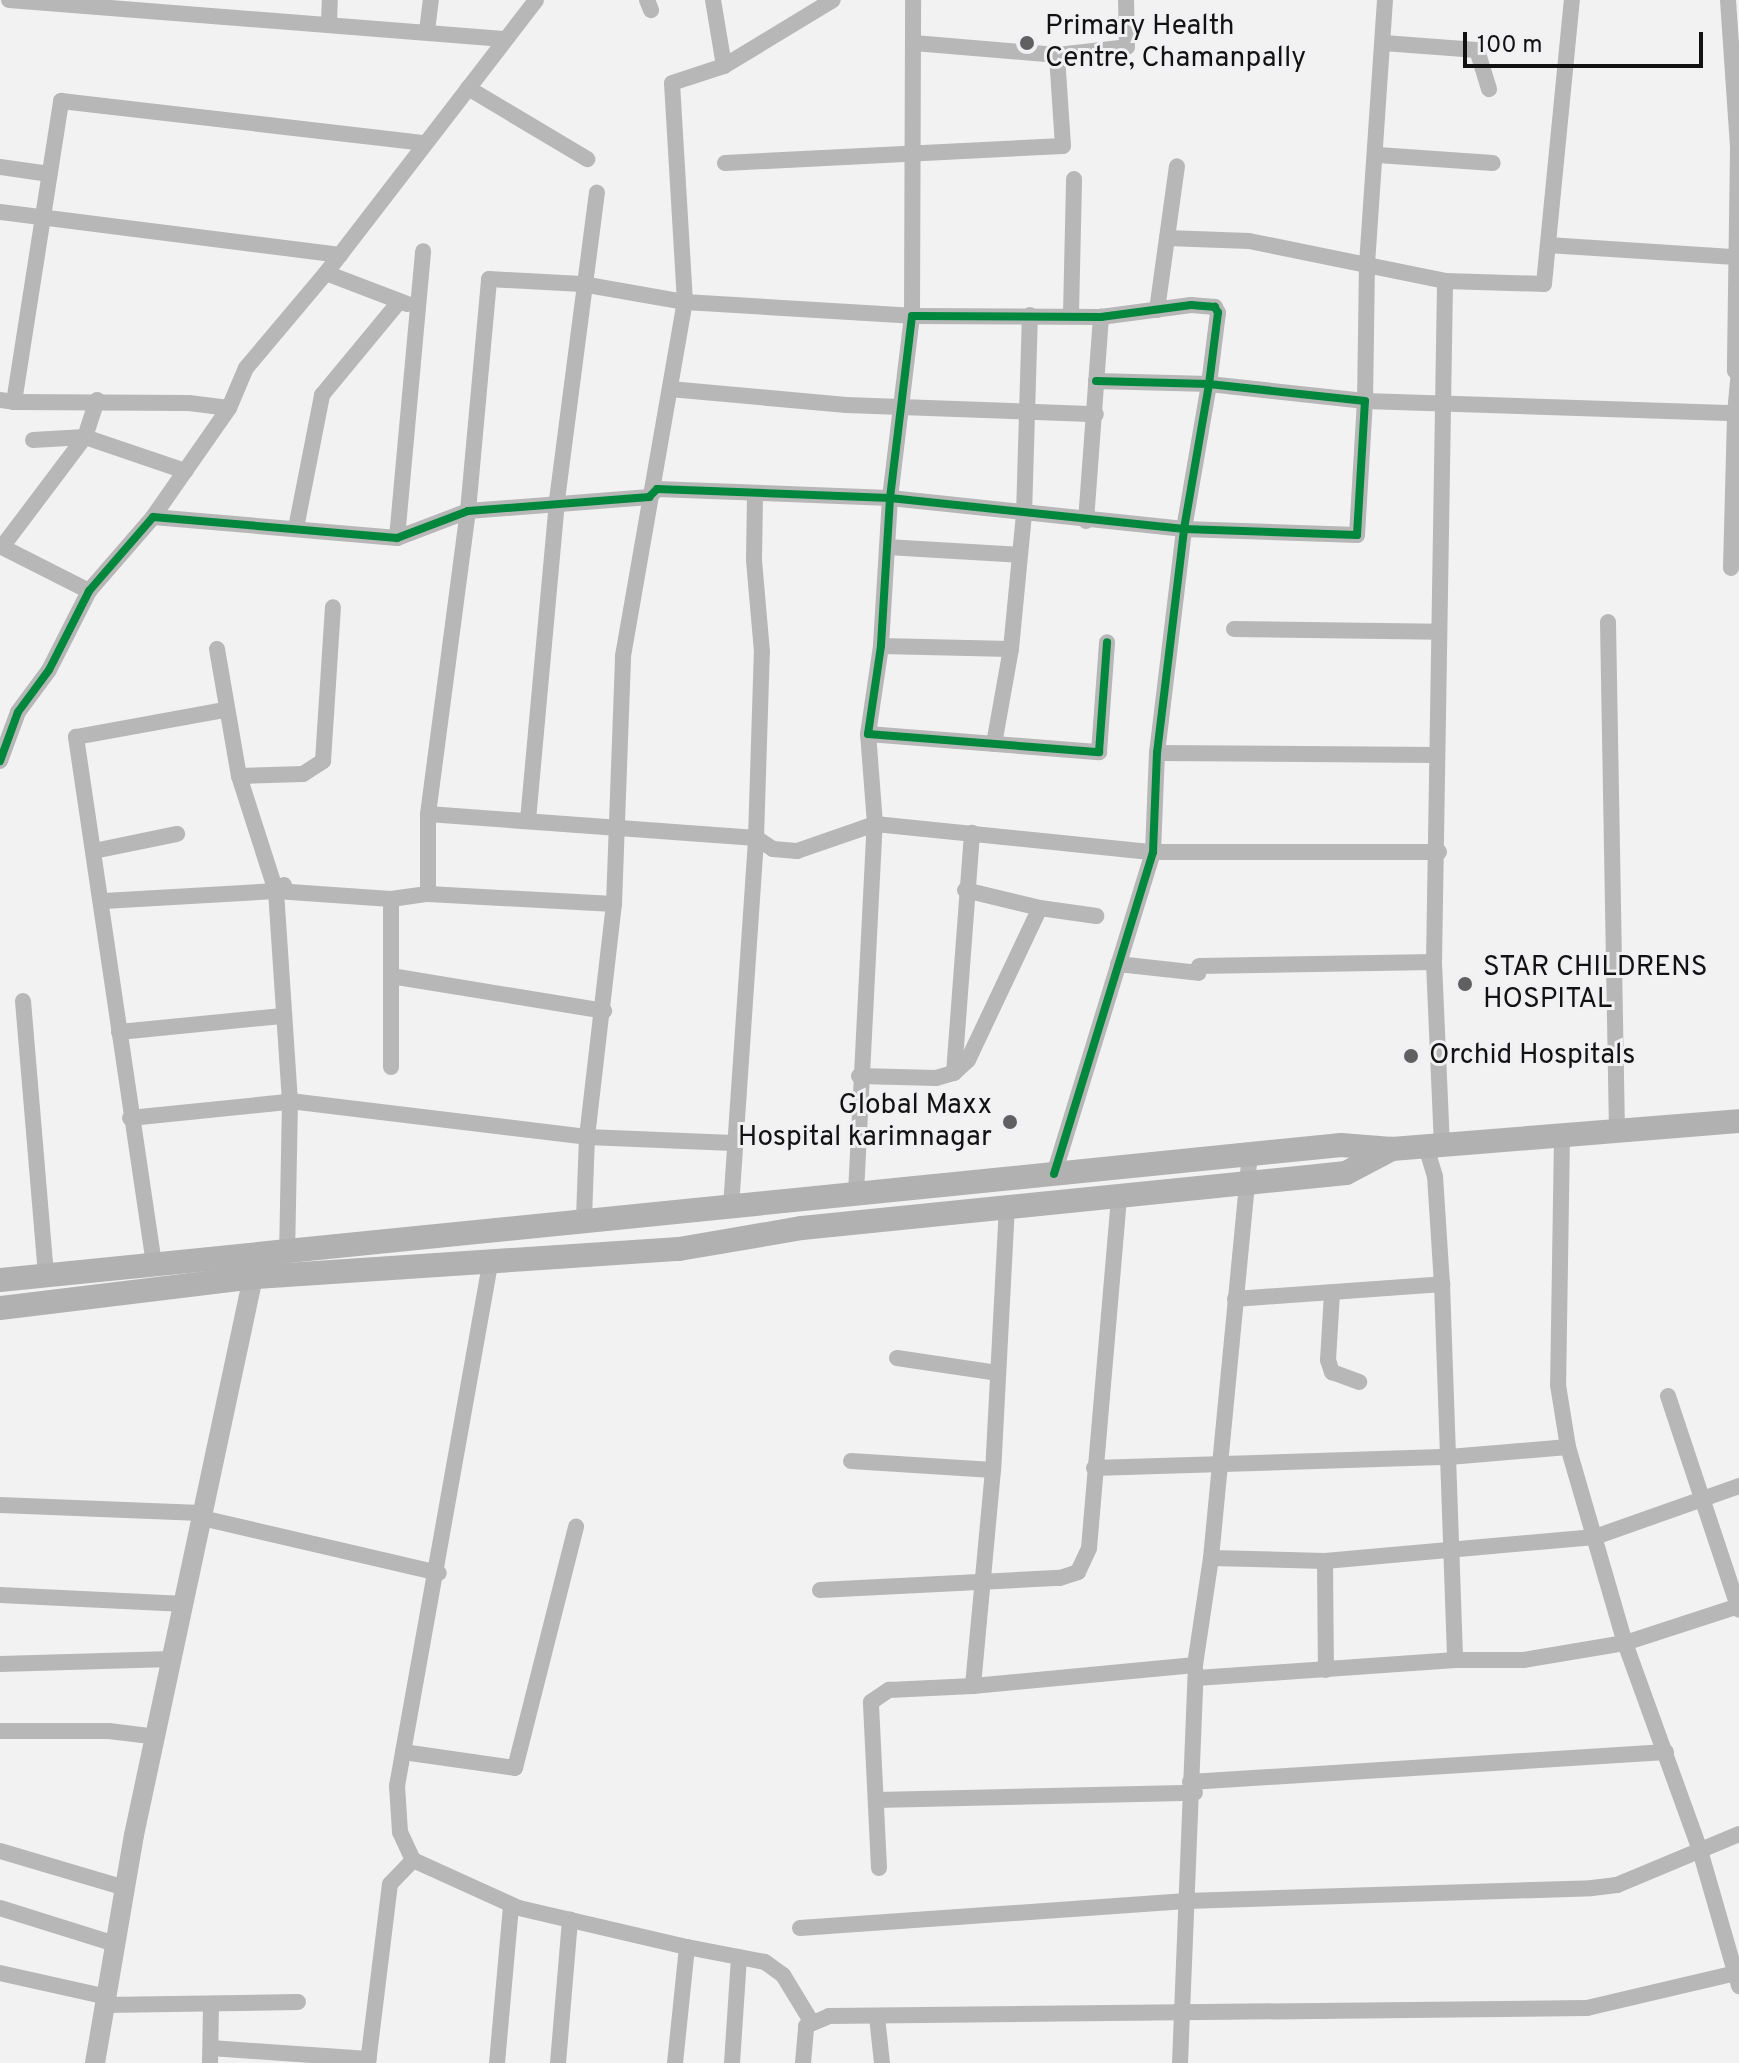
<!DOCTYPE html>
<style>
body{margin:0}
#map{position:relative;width:1739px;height:2063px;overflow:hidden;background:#f2f2f2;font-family:Overpass,sans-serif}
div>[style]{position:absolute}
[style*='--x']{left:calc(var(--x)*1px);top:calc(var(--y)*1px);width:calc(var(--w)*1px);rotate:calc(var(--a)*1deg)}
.minor>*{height:16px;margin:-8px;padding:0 8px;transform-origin:8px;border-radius:8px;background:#b8b7b7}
.tertiary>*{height:20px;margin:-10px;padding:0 10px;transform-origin:10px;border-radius:10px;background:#b8b7b7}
.primary>*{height:24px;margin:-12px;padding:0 12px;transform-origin:12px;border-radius:12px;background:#b1b1b1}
.cycleway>*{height:8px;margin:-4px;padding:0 4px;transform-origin:4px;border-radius:4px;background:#00873e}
.dots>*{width:22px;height:22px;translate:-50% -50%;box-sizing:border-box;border:4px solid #f1f1f3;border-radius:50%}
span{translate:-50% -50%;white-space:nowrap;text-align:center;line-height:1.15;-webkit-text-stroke:6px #f1f1f3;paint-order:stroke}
.poi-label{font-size:28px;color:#121212}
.left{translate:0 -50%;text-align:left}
.right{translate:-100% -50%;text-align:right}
.scale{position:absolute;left:1463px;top:32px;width:240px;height:36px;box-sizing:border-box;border:4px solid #121212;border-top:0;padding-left:10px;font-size:24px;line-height:28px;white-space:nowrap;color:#121212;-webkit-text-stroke:6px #f1f1f3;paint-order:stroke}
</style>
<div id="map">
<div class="minor">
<div style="--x:9;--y:0;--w:496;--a:4.5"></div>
<div style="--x:647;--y:0;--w:11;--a:68"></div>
<div style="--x:713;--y:0;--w:67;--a:80.5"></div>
<div style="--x:1385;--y:0;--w:263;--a:93.9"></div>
<div style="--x:1367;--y:262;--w:139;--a:90.8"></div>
<div style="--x:1365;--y:401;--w:370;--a:1.9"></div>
<div style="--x:1735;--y:413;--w:42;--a:-84.6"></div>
<div style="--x:1728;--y:0;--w:148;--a:86.1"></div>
<div style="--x:1738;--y:148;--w:223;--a:90.8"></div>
<div style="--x:329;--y:23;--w:23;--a:-88"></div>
<div style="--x:427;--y:31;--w:31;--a:-83"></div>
<div style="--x:914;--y:43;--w:144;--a:4.8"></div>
<div style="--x:1057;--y:55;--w:70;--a:-6.5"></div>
<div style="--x:1127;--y:47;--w:47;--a:-91.2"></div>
<div style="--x:1384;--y:43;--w:93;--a:4.3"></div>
<div style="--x:1477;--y:50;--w:41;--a:72.9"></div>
<div style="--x:468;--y:88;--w:139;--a:30.8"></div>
<div style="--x:1378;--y:155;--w:115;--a:4"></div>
<div style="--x:725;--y:163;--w:338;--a:-2.9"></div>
<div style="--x:1063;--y:146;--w:91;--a:-93.8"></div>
<div style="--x:0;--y:167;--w:50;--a:8"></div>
<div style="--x:0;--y:212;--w:343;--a:7.2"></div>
<div style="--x:1167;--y:238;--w:82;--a:2.1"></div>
<div style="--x:1249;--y:241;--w:200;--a:11.5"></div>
<div style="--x:1445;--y:281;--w:99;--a:1.7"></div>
<div style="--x:1544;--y:284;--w:285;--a:-84.4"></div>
<div style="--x:1548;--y:245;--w:188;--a:3.7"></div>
<div style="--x:326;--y:273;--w:87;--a:20.9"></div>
<div style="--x:1157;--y:310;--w:145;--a:-82.1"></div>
<div style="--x:1071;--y:314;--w:135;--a:-88.7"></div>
<div style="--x:670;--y:389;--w:177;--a:5.2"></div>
<div style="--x:846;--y:405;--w:250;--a:2.1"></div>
<div style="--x:0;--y:400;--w:14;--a:8"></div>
<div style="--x:14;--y:402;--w:305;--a:-81.1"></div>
<div style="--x:61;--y:101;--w:364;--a:6.6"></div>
<div style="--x:14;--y:402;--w:175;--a:0.3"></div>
<div style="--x:189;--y:403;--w:40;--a:7.1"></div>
<div style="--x:33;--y:440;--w:52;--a:-3.3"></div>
<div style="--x:85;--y:437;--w:106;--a:18.8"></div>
<div style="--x:153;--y:517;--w:133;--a:-55.1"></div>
<div style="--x:229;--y:408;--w:43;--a:-67"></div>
<div style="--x:246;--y:368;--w:124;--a:-49.9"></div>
<div style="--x:326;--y:273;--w:344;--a:-52.4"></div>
<div style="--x:1086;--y:521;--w:205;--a:-85.8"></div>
<div style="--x:296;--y:528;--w:136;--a:-78.9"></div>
<div style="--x:322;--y:395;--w:121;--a:-50.4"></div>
<div style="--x:397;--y:538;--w:288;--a:-84.8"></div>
<div style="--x:0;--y:546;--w:100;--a:26.8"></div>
<div style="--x:2;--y:547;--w:138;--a:-53"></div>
<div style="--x:85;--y:437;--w:39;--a:-72"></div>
<div style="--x:887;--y:547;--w:133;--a:3.4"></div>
<div style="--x:1731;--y:568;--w:155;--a:-88.5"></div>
<div style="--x:1608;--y:622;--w:510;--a:88.99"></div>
<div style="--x:1234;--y:629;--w:205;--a:0.8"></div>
<div style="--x:881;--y:646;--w:130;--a:1.3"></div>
<div style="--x:217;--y:649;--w:129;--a:80.2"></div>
<div style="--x:239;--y:776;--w:121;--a:72.2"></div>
<div style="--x:276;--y:891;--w:210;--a:86.2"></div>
<div style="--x:290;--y:1101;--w:150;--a:91.1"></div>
<div style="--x:994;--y:744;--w:97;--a:-79.9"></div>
<div style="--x:1011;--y:649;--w:135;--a:-84.5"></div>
<div style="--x:1024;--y:515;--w:200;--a:-88.3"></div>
<div style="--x:1157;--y:753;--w:280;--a:0.4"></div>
<div style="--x:0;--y:761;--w:52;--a:-69.8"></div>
<div style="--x:18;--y:712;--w:52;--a:-53.6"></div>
<div style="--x:49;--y:670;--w:89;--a:-63.1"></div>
<div style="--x:89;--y:591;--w:98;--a:-49.1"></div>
<div style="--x:153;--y:517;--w:245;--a:4.9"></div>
<div style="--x:397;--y:538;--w:76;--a:-20.8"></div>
<div style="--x:468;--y:511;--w:182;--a:-4.4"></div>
<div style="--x:649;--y:497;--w:11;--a:-45"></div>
<div style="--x:657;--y:489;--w:233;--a:2.2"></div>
<div style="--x:890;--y:498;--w:148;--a:93.5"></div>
<div style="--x:881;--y:646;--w:89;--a:98.4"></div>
<div style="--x:868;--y:734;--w:232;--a:4.5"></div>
<div style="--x:1099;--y:752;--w:110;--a:-85.8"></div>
<div style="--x:239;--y:776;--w:64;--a:-1.8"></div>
<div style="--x:303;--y:774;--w:24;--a:-33"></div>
<div style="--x:323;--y:761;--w:154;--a:-86.3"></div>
<div style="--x:428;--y:814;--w:329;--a:4.2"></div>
<div style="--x:756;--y:838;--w:20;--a:33"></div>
<div style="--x:773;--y:849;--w:24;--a:5"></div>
<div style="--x:797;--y:851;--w:83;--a:-19.1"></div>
<div style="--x:875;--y:824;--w:279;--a:5.8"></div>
<div style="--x:1153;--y:852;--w:286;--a:0"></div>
<div style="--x:528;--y:820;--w:321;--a:-84.8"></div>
<div style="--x:557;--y:500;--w:310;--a:-82.6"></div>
<div style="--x:94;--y:851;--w:85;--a:-11.6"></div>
<div style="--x:965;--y:890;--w:77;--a:13.5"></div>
<div style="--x:276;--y:891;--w:115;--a:4"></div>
<div style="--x:391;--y:899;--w:168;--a:90"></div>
<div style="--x:428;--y:894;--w:80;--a:-90"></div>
<div style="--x:428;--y:814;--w:306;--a:-82.5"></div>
<div style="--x:468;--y:511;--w:233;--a:-84.8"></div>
<div style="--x:489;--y:279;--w:93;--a:3.1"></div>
<div style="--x:582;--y:284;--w:105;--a:9.9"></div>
<div style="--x:685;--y:302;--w:227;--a:3.5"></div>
<div style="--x:912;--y:316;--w:316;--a:-89.8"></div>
<div style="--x:391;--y:899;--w:37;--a:-8"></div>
<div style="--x:428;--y:894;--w:186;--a:3.1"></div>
<div style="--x:104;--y:901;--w:172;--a:-3.3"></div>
<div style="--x:276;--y:891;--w:10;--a:-37"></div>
<div style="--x:1118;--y:964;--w:81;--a:6.3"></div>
<div style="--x:1199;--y:966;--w:235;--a:-1"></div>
<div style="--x:391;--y:976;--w:216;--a:9.3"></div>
<div style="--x:23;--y:1001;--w:274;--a:85.2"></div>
<div style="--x:119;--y:1032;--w:164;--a:-5.6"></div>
<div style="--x:954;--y:1073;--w:241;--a:-85.7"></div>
<div style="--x:859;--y:1076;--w:77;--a:1.5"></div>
<div style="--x:936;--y:1078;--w:19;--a:-16"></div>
<div style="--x:954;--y:1073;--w:19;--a:-43"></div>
<div style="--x:968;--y:1060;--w:168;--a:-64.7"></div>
<div style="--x:1040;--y:908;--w:57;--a:8.1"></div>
<div style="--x:290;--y:1101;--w:299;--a:6.9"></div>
<div style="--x:587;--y:1137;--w:146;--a:2.4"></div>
<div style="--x:130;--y:1118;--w:158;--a:-5.8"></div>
<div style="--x:1562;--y:1136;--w:249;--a:90.9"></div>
<div style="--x:1558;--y:1385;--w:63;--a:80.8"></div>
<div style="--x:1442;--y:1146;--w:184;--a:-92.5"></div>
<div style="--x:1434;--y:962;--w:681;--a:-89.07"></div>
<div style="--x:1426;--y:1147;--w:30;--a:73"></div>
<div style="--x:1435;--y:1176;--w:108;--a:86.3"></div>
<div style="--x:1054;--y:1174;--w:337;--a:-72.9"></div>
<div style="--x:1153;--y:852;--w:99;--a:-87.7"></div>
<div style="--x:1157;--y:753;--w:226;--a:-83.1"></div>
<div style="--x:1184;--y:529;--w:147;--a:-80.2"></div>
<div style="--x:1209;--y:384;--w:72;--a:-82.8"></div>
<div style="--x:1218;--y:313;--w:7;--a:-117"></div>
<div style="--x:1215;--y:307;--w:24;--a:-175"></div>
<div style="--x:1191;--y:305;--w:91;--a:172.4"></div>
<div style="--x:1101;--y:317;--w:189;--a:-179.7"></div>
<div style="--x:912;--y:316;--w:183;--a:96.9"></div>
<div style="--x:890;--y:498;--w:296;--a:6"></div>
<div style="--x:1184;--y:529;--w:173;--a:2"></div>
<div style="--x:1357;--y:535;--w:134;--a:-86.6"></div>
<div style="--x:1365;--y:401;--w:157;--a:-173.8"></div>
<div style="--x:1209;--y:384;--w:113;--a:-178.5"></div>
<div style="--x:856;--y:1193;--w:369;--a:-87.1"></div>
<div style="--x:875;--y:824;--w:90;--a:-94.4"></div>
<div style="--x:1007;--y:1206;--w:264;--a:93"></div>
<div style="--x:993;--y:1470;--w:217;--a:95.3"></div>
<div style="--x:973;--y:1686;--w:223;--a:-5.4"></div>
<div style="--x:1195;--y:1665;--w:108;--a:-81.5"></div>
<div style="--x:1211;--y:1558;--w:405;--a:-84.5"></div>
<div style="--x:731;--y:1207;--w:370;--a:-86.1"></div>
<div style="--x:756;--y:838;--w:186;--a:-88.2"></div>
<div style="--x:762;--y:652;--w:92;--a:-95"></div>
<div style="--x:754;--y:560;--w:66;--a:-89.1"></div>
<div style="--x:584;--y:1218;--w:81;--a:-87.9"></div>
<div style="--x:587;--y:1137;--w:235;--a:-83.4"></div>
<div style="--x:614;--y:904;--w:248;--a:-87.9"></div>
<div style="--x:623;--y:656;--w:359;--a:-80.1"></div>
<div style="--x:685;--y:302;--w:219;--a:-93.4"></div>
<div style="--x:672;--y:83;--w:55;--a:-18.1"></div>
<div style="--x:724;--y:66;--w:127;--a:-31.2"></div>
<div style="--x:154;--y:1264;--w:533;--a:-98.42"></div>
<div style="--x:76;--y:737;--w:150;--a:-10.3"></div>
<div style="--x:1332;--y:1293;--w:67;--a:93.4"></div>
<div style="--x:1328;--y:1360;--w:13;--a:72"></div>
<div style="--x:1332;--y:1372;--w:29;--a:20"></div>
<div style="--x:1235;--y:1299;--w:208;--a:-4.1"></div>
<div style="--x:1442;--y:1284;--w:376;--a:88"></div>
<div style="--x:897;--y:1358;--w:101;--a:8.5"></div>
<div style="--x:1668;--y:1396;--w:225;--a:71.6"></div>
<div style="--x:851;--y:1461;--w:142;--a:3.6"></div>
<div style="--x:1094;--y:1468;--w:355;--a:-1.8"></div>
<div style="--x:1449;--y:1457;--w:119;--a:-4.8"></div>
<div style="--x:1568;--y:1447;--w:204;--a:73.8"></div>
<div style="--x:1625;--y:1643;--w:217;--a:70.1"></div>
<div style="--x:1699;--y:1847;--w:145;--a:73.9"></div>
<div style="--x:0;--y:1505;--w:201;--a:2.3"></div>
<div style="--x:202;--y:1518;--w:243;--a:13.1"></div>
<div style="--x:1211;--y:1558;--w:114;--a:1.5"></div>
<div style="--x:1325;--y:1561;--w:271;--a:-5.1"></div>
<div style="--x:1595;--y:1537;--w:153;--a:-19.5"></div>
<div style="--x:1325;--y:1561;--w:109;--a:89.5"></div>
<div style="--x:820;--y:1590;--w:240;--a:-2.9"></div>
<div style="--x:1060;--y:1578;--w:19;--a:-18"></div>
<div style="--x:1078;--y:1572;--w:26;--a:-65"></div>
<div style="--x:1089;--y:1548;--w:351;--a:-85.1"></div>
<div style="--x:0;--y:1595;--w:185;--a:2.8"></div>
<div style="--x:0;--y:1664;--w:172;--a:-1.7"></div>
<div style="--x:1197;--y:1678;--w:259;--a:-4"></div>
<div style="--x:1455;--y:1660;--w:68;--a:0"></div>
<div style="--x:1523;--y:1660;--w:103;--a:-9.5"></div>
<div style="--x:1625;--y:1643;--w:120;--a:-18"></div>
<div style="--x:0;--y:1731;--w:109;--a:0"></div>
<div style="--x:109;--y:1731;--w:48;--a:7.1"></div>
<div style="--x:403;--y:1752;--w:113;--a:8.1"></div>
<div style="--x:515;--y:1768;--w:249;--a:-75.8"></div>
<div style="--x:1190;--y:1782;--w:477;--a:-3.6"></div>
<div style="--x:877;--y:1800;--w:318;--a:-1.3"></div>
<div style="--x:0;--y:1851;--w:130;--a:16.5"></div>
<div style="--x:413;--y:1860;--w:116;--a:24.4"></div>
<div style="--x:519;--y:1908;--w:172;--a:13.1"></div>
<div style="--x:687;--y:1947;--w:117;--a:95.9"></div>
<div style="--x:879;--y:1868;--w:166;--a:-92.8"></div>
<div style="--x:871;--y:1702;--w:22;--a:-34"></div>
<div style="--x:889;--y:1690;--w:84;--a:-2.7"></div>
<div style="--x:0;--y:1908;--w:121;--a:17.4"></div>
<div style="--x:800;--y:1928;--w:387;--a:-4"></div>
<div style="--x:1186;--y:1901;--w:406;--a:-1.8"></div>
<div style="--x:1592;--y:1888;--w:25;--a:-7"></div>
<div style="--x:1617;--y:1885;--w:132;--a:-22.7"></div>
<div style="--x:687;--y:1947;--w:79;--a:10.9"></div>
<div style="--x:765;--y:1962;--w:22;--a:36"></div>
<div style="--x:783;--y:1975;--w:54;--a:58.7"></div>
<div style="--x:0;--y:1973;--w:110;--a:12.6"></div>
<div style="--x:105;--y:2005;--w:193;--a:-0.9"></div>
<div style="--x:877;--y:2017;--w:46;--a:83.8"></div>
<div style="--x:211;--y:2048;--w:158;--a:4"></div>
<div style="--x:210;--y:2063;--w:58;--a:-89"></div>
<div style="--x:368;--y:2063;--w:180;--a:-83"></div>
<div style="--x:390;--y:1884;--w:33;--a:-46"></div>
<div style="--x:413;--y:1860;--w:31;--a:-115"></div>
<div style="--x:400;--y:1832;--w:46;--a:-93.7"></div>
<div style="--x:397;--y:1786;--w:535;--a:-79.89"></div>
<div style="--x:497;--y:2063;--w:158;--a:-84.9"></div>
<div style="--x:558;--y:2063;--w:144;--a:-85.2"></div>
<div style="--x:732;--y:2063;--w:106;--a:-86.2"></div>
<div style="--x:803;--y:2063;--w:37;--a:-85"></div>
<div style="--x:806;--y:2026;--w:25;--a:-23"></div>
<div style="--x:829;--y:2016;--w:758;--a:-0.6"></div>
<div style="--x:1587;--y:2008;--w:153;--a:-13.2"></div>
<div style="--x:1180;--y:2063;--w:392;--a:-87.7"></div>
</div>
<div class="tertiary">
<div style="--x:95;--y:2063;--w:231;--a:-80.3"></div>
<div style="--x:134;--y:1835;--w:585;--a:-77.96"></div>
</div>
<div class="primary">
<div style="--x:0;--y:1280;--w:1348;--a:-5.75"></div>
<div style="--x:1341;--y:1145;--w:51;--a:4.5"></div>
<div style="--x:1392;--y:1149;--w:348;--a:-4.6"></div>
<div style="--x:0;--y:1308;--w:258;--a:-6.9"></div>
<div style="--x:256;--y:1277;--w:424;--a:-3.8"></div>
<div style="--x:679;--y:1249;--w:125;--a:-9.7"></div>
<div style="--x:802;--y:1228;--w:547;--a:-5.77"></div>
<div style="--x:1346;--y:1173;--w:52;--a:-27.6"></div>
</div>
<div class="cycleway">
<div style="--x:0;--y:761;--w:52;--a:-69.8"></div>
<div style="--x:18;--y:712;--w:52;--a:-53.6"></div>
<div style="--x:49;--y:670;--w:89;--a:-63.1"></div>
<div style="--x:89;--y:591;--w:98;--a:-49.1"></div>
<div style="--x:153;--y:517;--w:245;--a:4.9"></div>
<div style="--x:397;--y:538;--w:76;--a:-20.8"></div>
<div style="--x:468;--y:511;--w:182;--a:-4.4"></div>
<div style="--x:649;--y:497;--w:11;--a:-45"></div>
<div style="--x:657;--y:489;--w:233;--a:2.2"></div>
<div style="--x:890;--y:498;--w:148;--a:93.5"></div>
<div style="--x:881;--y:646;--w:89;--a:98.4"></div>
<div style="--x:868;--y:734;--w:232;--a:4.5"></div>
<div style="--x:1099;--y:752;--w:110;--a:-85.8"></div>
<div style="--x:1054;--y:1174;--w:337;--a:-72.9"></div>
<div style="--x:1153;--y:852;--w:99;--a:-87.7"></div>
<div style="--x:1157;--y:753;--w:226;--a:-83.1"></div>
<div style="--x:1184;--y:529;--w:147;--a:-80.2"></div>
<div style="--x:1209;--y:384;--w:72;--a:-82.8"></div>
<div style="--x:1218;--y:313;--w:7;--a:-117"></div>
<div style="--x:1215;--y:307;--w:24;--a:-175"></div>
<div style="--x:1191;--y:305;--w:91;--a:172.4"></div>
<div style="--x:1101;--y:317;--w:189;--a:-179.7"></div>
<div style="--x:912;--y:316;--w:183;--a:96.9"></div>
<div style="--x:890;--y:498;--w:296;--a:6"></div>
<div style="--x:1184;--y:529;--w:173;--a:2"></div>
<div style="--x:1357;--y:535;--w:134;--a:-86.6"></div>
<div style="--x:1365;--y:401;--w:157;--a:-173.8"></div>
<div style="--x:1209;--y:384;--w:113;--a:-178.5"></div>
</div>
<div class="dots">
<div style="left:1027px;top:43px;background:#606060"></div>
<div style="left:1465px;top:984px;background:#606060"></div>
<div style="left:1411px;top:1056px;background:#606060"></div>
<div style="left:1010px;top:1122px;background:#606060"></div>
</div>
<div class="poi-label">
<span class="left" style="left:1045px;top:43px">Primary Health<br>Centre, Chamanpally</span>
<span class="left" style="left:1483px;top:984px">STAR CHILDRENS<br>HOSPITAL</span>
<span class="left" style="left:1429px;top:1056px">Orchid Hospitals</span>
<span class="right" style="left:992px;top:1122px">Global Maxx<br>Hospital karimnagar</span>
</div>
<div class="scale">100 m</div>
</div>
